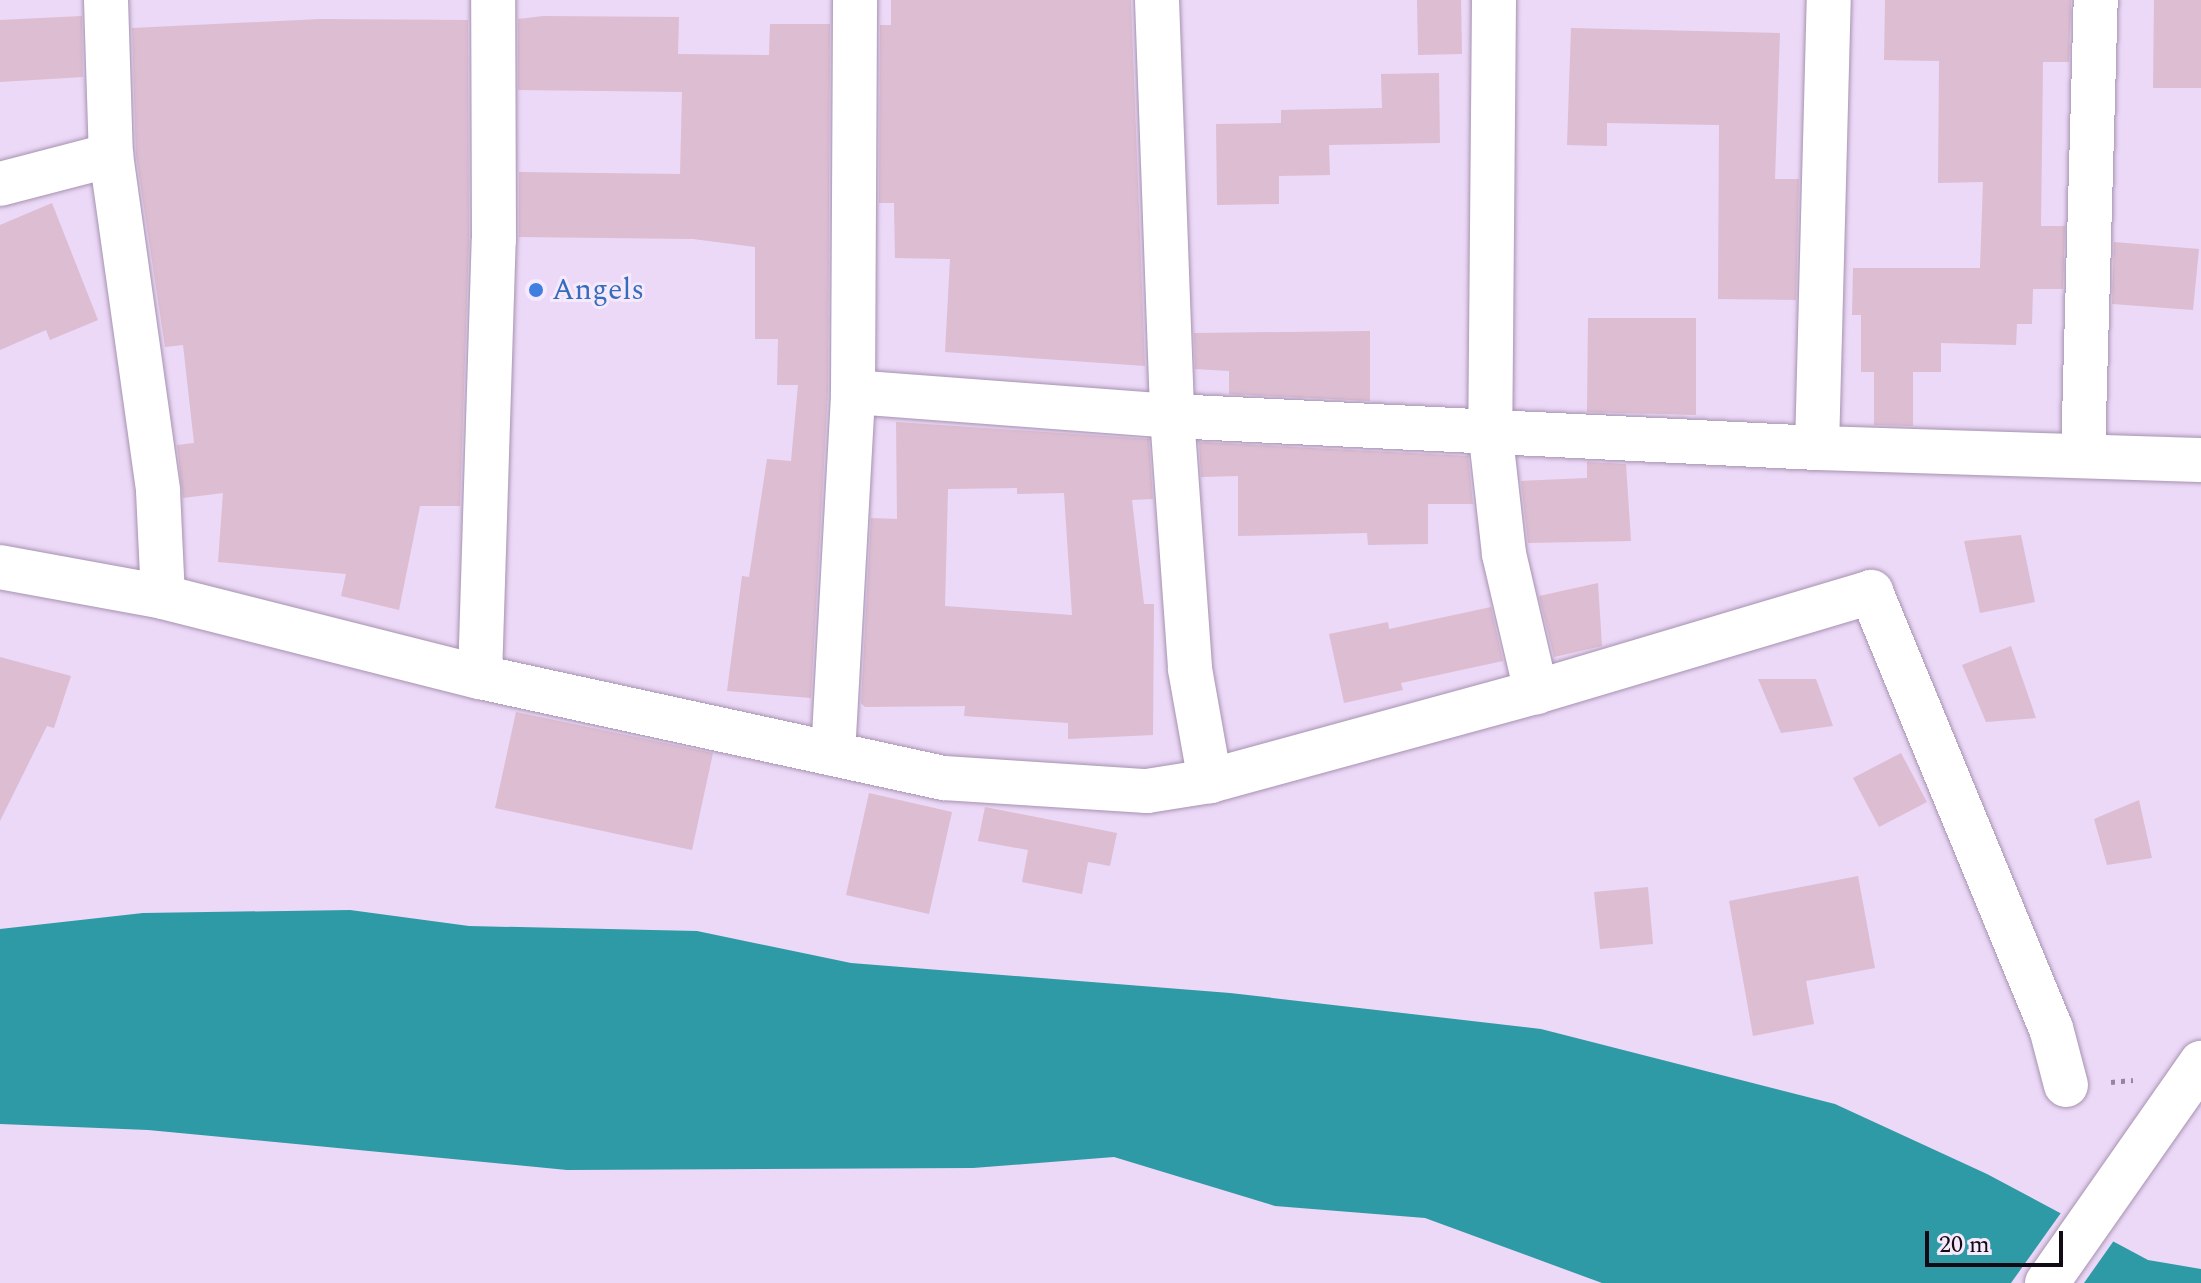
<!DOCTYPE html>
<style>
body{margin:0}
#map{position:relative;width:2201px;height:1283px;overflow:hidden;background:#ecd8f7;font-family:Spectral,serif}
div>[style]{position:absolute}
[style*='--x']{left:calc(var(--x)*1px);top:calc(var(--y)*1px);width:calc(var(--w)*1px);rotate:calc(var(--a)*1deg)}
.water>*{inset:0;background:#2e9aa5}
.pier>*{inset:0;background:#ecd8f7}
.building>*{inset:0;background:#ddbdd2}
.path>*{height:5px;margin-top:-2.5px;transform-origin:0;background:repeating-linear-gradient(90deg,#95869d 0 4px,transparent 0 10px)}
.roads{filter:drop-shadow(0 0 2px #a693b0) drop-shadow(0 0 2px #a693b0)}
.minor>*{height:44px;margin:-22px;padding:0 22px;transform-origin:22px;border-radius:22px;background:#fff}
.highway>*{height:44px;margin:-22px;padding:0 22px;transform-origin:22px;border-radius:22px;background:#fff}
.dots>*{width:22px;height:22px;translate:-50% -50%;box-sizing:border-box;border:4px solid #f5e9fb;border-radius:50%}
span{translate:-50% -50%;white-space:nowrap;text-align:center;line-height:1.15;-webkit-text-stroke:6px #f5e9fb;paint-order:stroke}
.shop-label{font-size:30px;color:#366cbe}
.left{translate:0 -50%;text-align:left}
.scale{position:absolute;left:1925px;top:1231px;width:138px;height:36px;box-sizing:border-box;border:4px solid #120b15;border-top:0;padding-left:10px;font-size:24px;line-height:28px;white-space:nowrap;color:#120b15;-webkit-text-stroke:6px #f5e9fb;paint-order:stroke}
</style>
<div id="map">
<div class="water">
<div style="clip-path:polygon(350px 910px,469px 926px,697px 931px,851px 963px,1230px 993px,1541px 1029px,1835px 1104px,1987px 1174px,2148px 1260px,2201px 1269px,2201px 1283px,1602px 1283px,1425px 1218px,1275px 1206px,1114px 1157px,973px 1168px,567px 1170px,148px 1130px,0 1124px,0 929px,143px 913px)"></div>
</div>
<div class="pier">
<div style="clip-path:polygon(2063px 1210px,2115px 1239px,2084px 1283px,2011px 1283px)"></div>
</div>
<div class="building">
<div style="clip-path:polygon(891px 0,1131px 0,1145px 366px,945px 352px,950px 259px,895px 258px,894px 203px,879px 203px,880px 25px,891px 25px)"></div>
<div style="clip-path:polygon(1417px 0,1461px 0,1462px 54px,1418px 55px)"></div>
<div style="clip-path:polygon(1885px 0,2071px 0,2069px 62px,2043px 62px,2041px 226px,2065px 226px,2063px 289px,2033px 289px,2032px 324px,2017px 324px,2016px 345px,1941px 343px,1941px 372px,1913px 372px,1913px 426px,1874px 425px,1874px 372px,1861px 372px,1861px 315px,1852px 315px,1853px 268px,1980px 268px,1983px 182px,1938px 183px,1939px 61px,1884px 60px)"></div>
<div style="clip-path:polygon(2154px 0,2201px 0,2201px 88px,2153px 88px)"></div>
<div style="clip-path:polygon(82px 16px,83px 77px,0 82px,0 20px)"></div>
<div style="clip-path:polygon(543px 16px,679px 17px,678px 54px,769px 55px,770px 24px,830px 24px,828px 391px,811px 698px,727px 691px,742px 576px,749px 577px,767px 459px,791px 461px,798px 385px,777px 385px,778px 339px,755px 339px,755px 247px,693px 239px,519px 237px,519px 172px,680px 174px,682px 92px,518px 90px,518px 19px)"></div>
<div style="clip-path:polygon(320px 19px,468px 20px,469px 240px,460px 506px,420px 506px,399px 610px,341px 596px,346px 574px,218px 562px,223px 493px,183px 498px,177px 445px,194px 443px,183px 345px,165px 347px,136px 155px,132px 28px)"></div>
<div style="clip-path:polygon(1571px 28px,1780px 33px,1775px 179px,1799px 179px,1796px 300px,1718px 299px,1719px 125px,1607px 123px,1607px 146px,1567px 145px)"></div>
<div style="clip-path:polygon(1439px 73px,1440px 143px,1329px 145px,1330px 175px,1279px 176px,1279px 204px,1217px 205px,1216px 124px,1281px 123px,1281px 110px,1382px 108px,1381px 74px)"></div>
<div style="clip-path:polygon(52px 203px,98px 320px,50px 340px,46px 330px,0 350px,0 225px)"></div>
<div style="clip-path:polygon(2114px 242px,2199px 249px,2193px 310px,2112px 304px)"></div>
<div style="clip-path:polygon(1588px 318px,1696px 318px,1696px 415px,1587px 412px)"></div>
<div style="clip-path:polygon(1370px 331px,1370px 401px,1229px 394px,1229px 371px,1195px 369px,1194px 333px)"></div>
<div style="clip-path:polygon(evenodd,896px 422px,1149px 439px,1153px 499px,1132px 500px,1144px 604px,1154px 604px,1153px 735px,1068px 739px,1068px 723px,964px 716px,965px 706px,865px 707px,861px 703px,871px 518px,897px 519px,896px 422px,1017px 488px,1017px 494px,1064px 493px,1072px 615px,945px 606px,948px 489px,1017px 488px)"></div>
<div style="clip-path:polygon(1199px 442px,1468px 456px,1473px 504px,1428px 504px,1428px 544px,1368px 545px,1367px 533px,1238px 536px,1238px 476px,1201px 477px)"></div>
<div style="clip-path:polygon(1587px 462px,1626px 464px,1631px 541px,1528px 543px,1521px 481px,1587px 478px)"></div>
<div style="clip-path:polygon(2021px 535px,2035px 602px,1980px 613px,1964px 541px)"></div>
<div style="clip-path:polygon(1598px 583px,1602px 646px,1554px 657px,1539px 596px)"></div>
<div style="clip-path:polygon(1491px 607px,1503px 661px,1401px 683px,1403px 690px,1344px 703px,1329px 634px,1388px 622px,1389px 629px)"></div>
<div style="clip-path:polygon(2011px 646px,2036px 718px,1986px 722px,1962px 665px)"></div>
<div style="clip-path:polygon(0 657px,71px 676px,54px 728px,47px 726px,0 821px)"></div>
<div style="clip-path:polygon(1758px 679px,1816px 679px,1833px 726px,1781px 733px)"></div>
<div style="clip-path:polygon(516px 712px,713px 753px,692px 850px,495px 808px)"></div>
<div style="clip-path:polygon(1901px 753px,1927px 802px,1879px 827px,1853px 778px)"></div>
<div style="clip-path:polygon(869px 793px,952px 812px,929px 914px,846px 895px)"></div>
<div style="clip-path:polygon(2139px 800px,2152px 858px,2107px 865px,2094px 819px)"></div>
<div style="clip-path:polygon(985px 807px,1117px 833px,1110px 866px,1088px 862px,1082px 894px,1022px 882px,1028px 850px,978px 841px)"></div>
<div style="clip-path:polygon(1858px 876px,1875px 968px,1806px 981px,1814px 1024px,1753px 1036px,1729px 901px)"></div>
<div style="clip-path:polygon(1648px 887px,1653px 944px,1600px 949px,1594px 892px)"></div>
</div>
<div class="path">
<div style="--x:2111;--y:1082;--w:22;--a:-5"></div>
</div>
<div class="roads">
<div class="minor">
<div style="--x:106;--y:0;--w:155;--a:88.2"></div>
<div style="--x:111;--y:155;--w:339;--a:82"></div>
<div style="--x:158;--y:491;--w:106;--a:87.3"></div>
<div style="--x:1157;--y:0;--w:416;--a:87.9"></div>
<div style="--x:1172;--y:416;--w:254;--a:85.9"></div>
<div style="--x:1190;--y:669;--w:114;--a:79.9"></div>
<div style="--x:1494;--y:0;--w:429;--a:90.5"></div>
<div style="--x:1490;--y:429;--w:126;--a:83.6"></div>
<div style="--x:1504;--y:554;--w:142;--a:76.9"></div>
<div style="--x:0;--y:184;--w:115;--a:-14.6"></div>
<div style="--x:853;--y:392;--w:320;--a:4.3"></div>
<div style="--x:1172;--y:416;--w:646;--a:2.84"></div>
<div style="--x:1817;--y:448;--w:384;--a:1.8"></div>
<div style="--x:1817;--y:448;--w:448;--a:-88.5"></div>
<div style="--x:2083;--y:455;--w:455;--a:-88.4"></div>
<div style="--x:0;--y:567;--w:166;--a:10.4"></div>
<div style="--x:163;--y:597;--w:327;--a:14.2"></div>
<div style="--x:480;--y:677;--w:475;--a:12.3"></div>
<div style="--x:944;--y:778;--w:203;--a:3.7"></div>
<div style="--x:1147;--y:791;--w:64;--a:-9"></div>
<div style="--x:1210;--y:781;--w:338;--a:-15.3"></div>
<div style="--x:1536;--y:692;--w:350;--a:-16.6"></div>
<div style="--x:1871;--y:592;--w:472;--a:67.6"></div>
<div style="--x:2051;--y:1028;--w:59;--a:75.3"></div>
<div style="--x:480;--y:677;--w:437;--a:-88.2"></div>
<div style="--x:494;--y:240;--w:240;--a:-90.2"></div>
<div style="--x:833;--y:754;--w:363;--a:-86.8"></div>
<div style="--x:853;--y:392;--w:392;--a:-89.7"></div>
</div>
<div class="highway">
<div style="--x:2047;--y:1283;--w:269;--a:-55"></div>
</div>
</div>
<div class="dots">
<div style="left:536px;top:290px;background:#3f7fe0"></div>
</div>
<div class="shop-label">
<span class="left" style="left:552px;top:290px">Angels</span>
</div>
<div class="scale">20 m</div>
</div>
